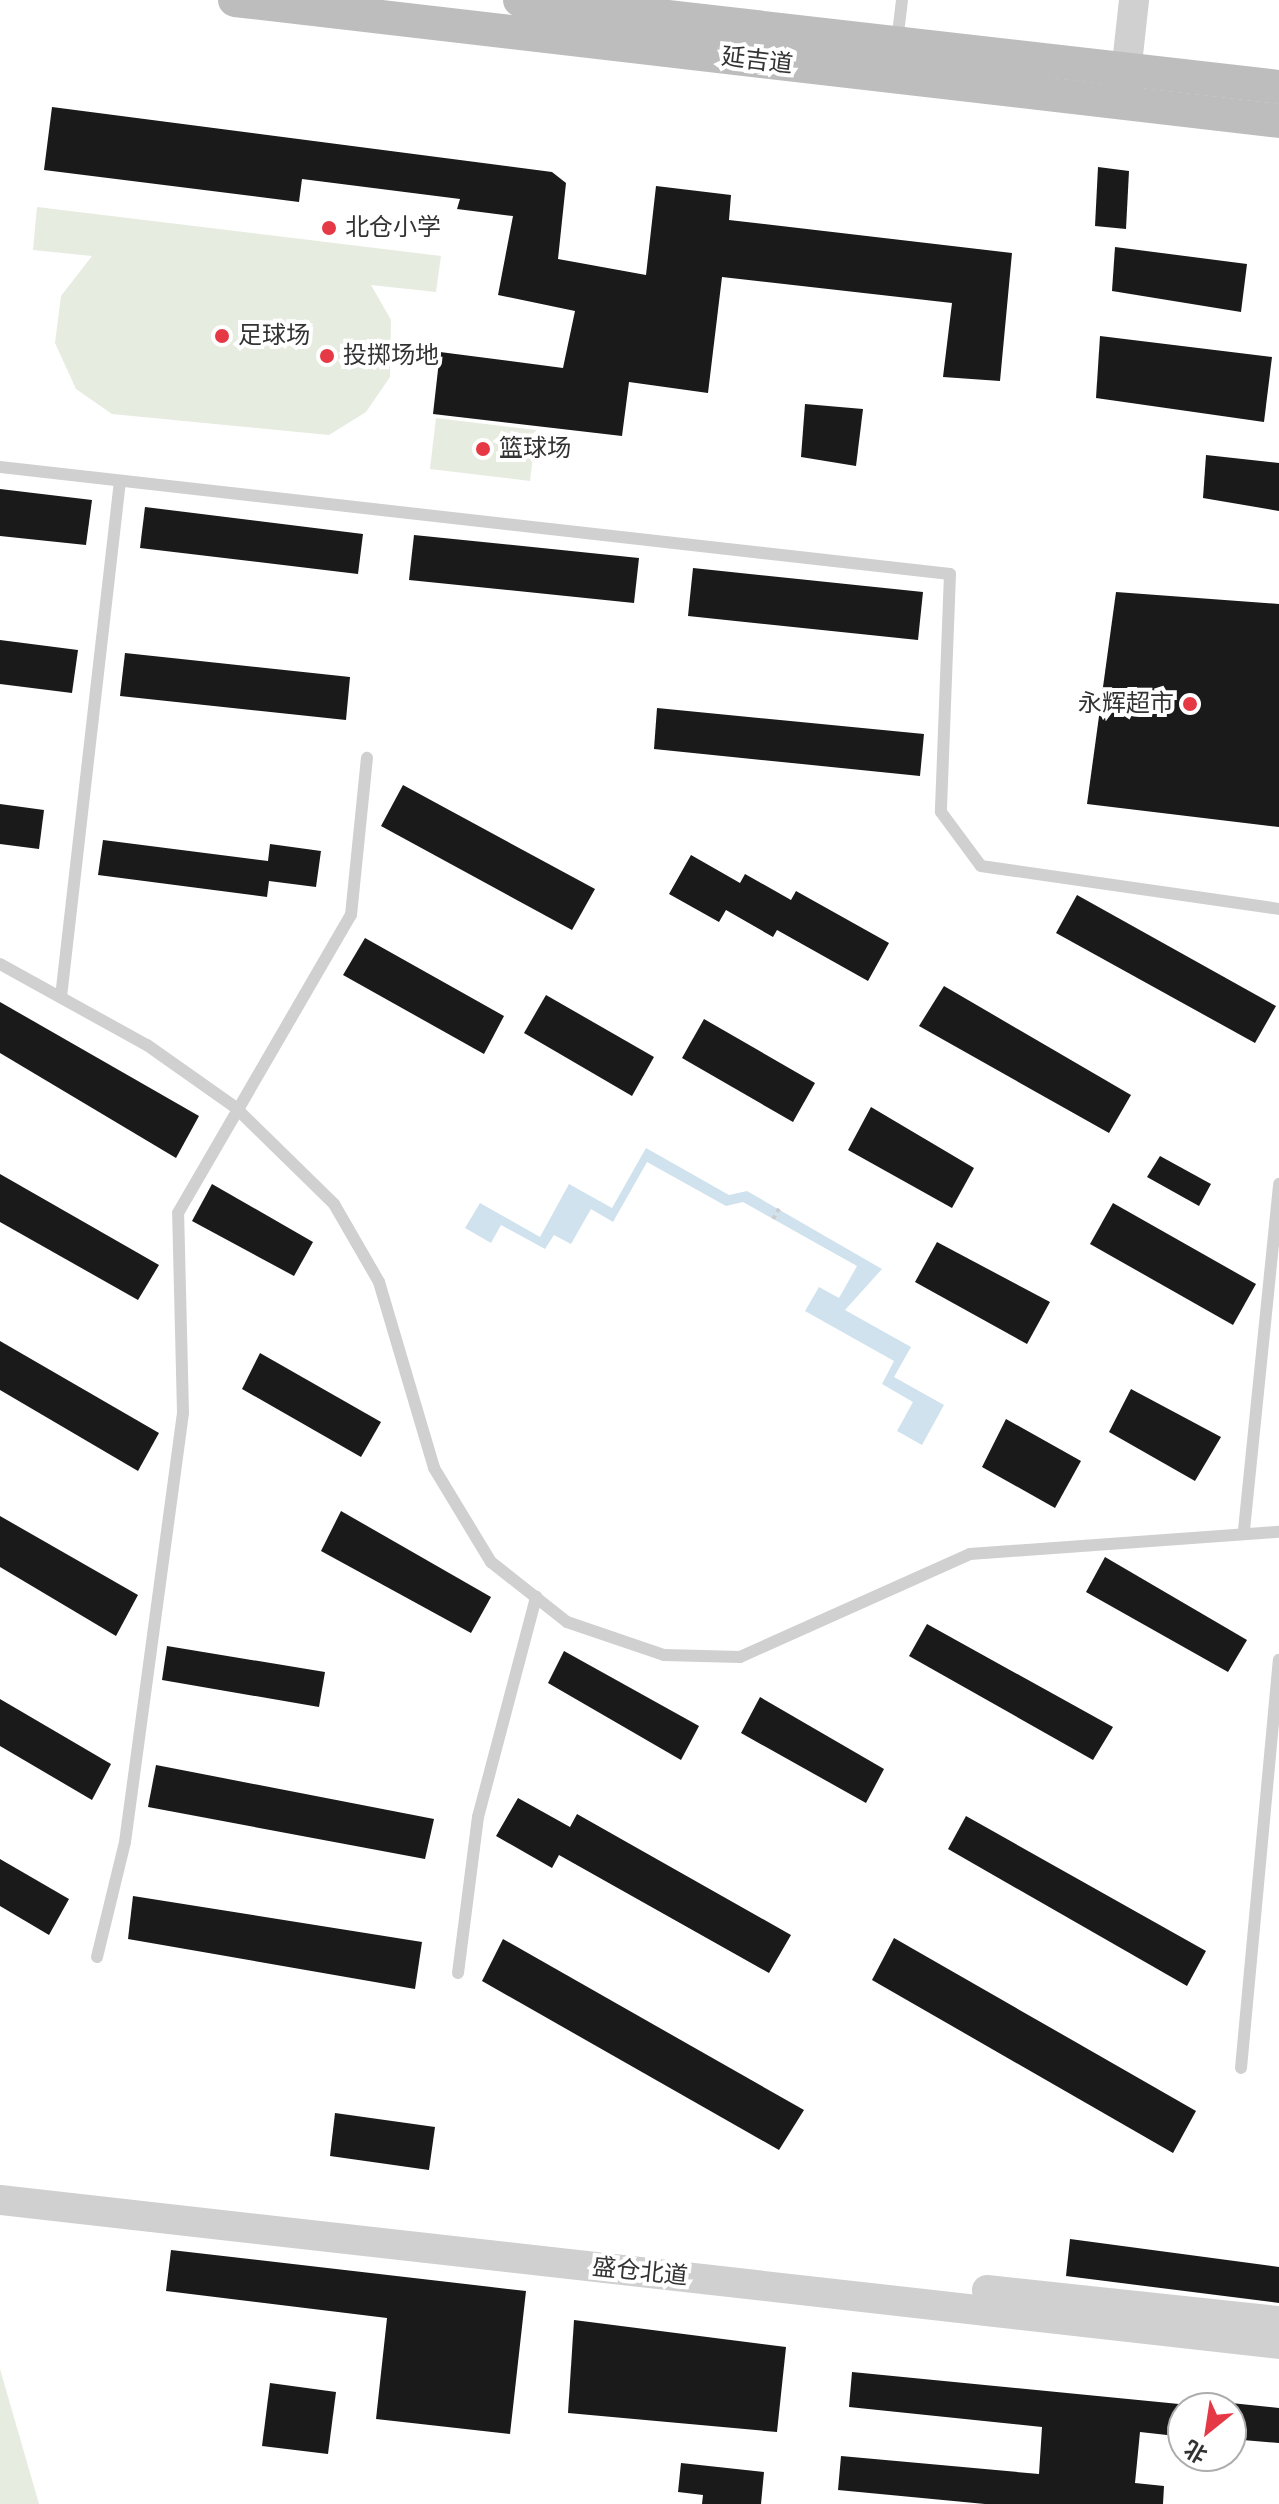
<!DOCTYPE html>
<meta charset="utf-8">
<style>
body{margin:0}
#map{position:relative;width:1279px;height:2504px;overflow:hidden;background:#fff;font-family:"Work Sans","Noto Sans SC",sans-serif}
div>[style]{position:absolute}
[style*='--x']{left:calc(var(--x)*1px);top:calc(var(--y)*1px);width:calc(var(--w)*1px);rotate:calc(var(--a)*1deg)}
.green>*{inset:0;background:#e6ecdf}
.water>*{inset:0;background:#cfe2ee}
.building>*{inset:0;background:#1a1a1a}
.path>*{height:4px;margin-top:-2px;transform-origin:0;background:repeating-linear-gradient(90deg,#cdcdcd 0 4px,transparent 0 8px)}
.service>*{height:12px;margin:-6px;padding:0 6px;transform-origin:6px;border-radius:6px;background:#d0d0d0}
.tertiary>*{height:30px;margin:-15px;padding:0 15px;transform-origin:15px;border-radius:15px;background:#d0d0d0}
.secondary>*{height:34px;margin:-17px;padding:0 17px;transform-origin:17px;border-radius:17px;background:#bdbdbd}
.dots>*{width:22px;height:22px;translate:-50% -50%;box-sizing:border-box;border:4px solid #fff;border-radius:50%}
span{translate:-50% -50%;white-space:nowrap;text-align:center;line-height:1.15;-webkit-text-stroke:8px #fff;paint-order:stroke}
.street-label{font-size:24px;color:#333}
.poi-label{font-size:24px;color:#333}
.left{translate:0 -50%;text-align:left}
.right{translate:-100% -50%;text-align:right}
.north{position:absolute;left:1167px;top:2392px;width:80px;height:80px;box-sizing:border-box;background:#fff;border:2px solid #adadad;border-radius:50%;rotate:210deg;font-size:22px;font-weight:700;line-height:32px;text-align:center;color:#333}
.north::after{content:'';display:block;margin:auto;width:28px;height:36px;background:#e63946;clip-path:polygon(50% 0,100% 100%,50% 72%,0 100%)}
</style>
<div id="map">
<div class="green">
<div style="clip-path:polygon(37px 207px,441px 256px,436px 292px,371px 285px,391px 320px,390px 377px,366px 412px,329px 435px,112px 414px,76px 389px,55px 343px,61px 296px,92px 256px,33px 250px)"></div>
<div style="clip-path:polygon(436px 418px,536px 430px,530px 481px,430px 469px)"></div>
<div style="clip-path:polygon(0 2369px,39px 2504px,0 2504px)"></div>
</div>
<div class="water">
<div style="clip-path:polygon(646px 1148px,729px 1195px,747px 1191px,882px 1269px,845px 1310px,911px 1347px,894px 1377px,944px 1405px,922px 1445px,897px 1431px,913px 1402px,882px 1384px,894px 1361px,805px 1311px,819px 1287px,839px 1298px,857px 1266px,743px 1202px,726px 1206px,647px 1162px,613px 1222px,591px 1209px,571px 1244px,554px 1235px,545px 1249px,501px 1225px,491px 1243px,465px 1228px,480px 1203px,540px 1237px,569px 1184px,612px 1208px)"></div>
</div>
<div class="building">
<div style="clip-path:polygon(52px 107px,552px 172px,566px 183px,558px 259px,646px 275px,656px 186px,731px 195px,729px 220px,1012px 253px,1000px 381px,943px 377px,952px 303px,722px 277px,708px 393px,629px 382px,622px 436px,433px 414px,440px 352px,563px 368px,575px 311px,498px 295px,513px 216px,457px 209px,460px 199px,302px 179px,299px 202px,44px 170px)"></div>
<div style="clip-path:polygon(1098px 167px,1129px 171px,1126px 229px,1095px 226px)"></div>
<div style="clip-path:polygon(1115px 247px,1247px 264px,1241px 312px,1112px 291px)"></div>
<div style="clip-path:polygon(1100px 336px,1272px 357px,1264px 422px,1096px 398px)"></div>
<div style="clip-path:polygon(805px 404px,863px 409px,856px 466px,801px 457px)"></div>
<div style="clip-path:polygon(1206px 455px,1279px 463px,1279px 511px,1203px 498px)"></div>
<div style="clip-path:polygon(0 489px,92px 500px,86px 545px,0 536px)"></div>
<div style="clip-path:polygon(145px 507px,363px 534px,358px 574px,140px 548px)"></div>
<div style="clip-path:polygon(414px 535px,639px 558px,634px 603px,409px 580px)"></div>
<div style="clip-path:polygon(693px 568px,923px 592px,918px 640px,688px 616px)"></div>
<div style="clip-path:polygon(1116px 592px,1279px 604px,1279px 827px,1087px 804px)"></div>
<div style="clip-path:polygon(0 640px,78px 650px,72px 693px,0 684px)"></div>
<div style="clip-path:polygon(125px 653px,350px 677px,346px 720px,120px 696px)"></div>
<div style="clip-path:polygon(657px 708px,924px 734px,920px 776px,654px 749px)"></div>
<div style="clip-path:polygon(403px 785px,595px 889px,572px 930px,381px 826px)"></div>
<div style="clip-path:polygon(0 804px,44px 810px,39px 849px,0 844px)"></div>
<div style="clip-path:polygon(103px 840px,268px 861px,270px 844px,321px 851px,316px 887px,269px 881px,267px 897px,98px 875px)"></div>
<div style="clip-path:polygon(691px 855px,740px 883px,745px 874px,791px 900px,796px 891px,889px 943px,868px 981px,777px 930px,773px 937px,726px 910px,719px 922px,669px 894px)"></div>
<div style="clip-path:polygon(1077px 895px,1276px 1006px,1255px 1043px,1056px 933px)"></div>
<div style="clip-path:polygon(365px 938px,504px 1016px,484px 1054px,343px 975px)"></div>
<div style="clip-path:polygon(944px 986px,1131px 1095px,1109px 1133px,919px 1026px)"></div>
<div style="clip-path:polygon(546px 995px,654px 1057px,632px 1096px,524px 1033px)"></div>
<div style="clip-path:polygon(0 1002px,199px 1116px,176px 1158px,0 1053px)"></div>
<div style="clip-path:polygon(704px 1019px,815px 1083px,793px 1122px,682px 1058px)"></div>
<div style="clip-path:polygon(871px 1107px,974px 1168px,952px 1208px,848px 1150px)"></div>
<div style="clip-path:polygon(1160px 1156px,1211px 1184px,1199px 1206px,1147px 1177px)"></div>
<div style="clip-path:polygon(0 1174px,159px 1265px,138px 1300px,0 1222px)"></div>
<div style="clip-path:polygon(212px 1184px,313px 1242px,294px 1276px,192px 1221px)"></div>
<div style="clip-path:polygon(1113px 1203px,1256px 1284px,1233px 1325px,1090px 1244px)"></div>
<div style="clip-path:polygon(937px 1242px,1050px 1302px,1027px 1344px,915px 1282px)"></div>
<div style="clip-path:polygon(0 1341px,159px 1433px,138px 1471px,0 1390px)"></div>
<div style="clip-path:polygon(260px 1353px,381px 1422px,361px 1457px,242px 1389px)"></div>
<div style="clip-path:polygon(1131px 1389px,1221px 1437px,1195px 1481px,1109px 1432px)"></div>
<div style="clip-path:polygon(1006px 1419px,1081px 1461px,1055px 1508px,982px 1467px)"></div>
<div style="clip-path:polygon(341px 1511px,491px 1597px,471px 1633px,321px 1551px)"></div>
<div style="clip-path:polygon(0 1516px,138px 1595px,116px 1636px,0 1567px)"></div>
<div style="clip-path:polygon(1105px 1557px,1247px 1640px,1228px 1672px,1086px 1592px)"></div>
<div style="clip-path:polygon(927px 1624px,1113px 1727px,1093px 1760px,909px 1656px)"></div>
<div style="clip-path:polygon(167px 1646px,325px 1672px,319px 1707px,162px 1680px)"></div>
<div style="clip-path:polygon(564px 1651px,699px 1726px,681px 1760px,548px 1683px)"></div>
<div style="clip-path:polygon(760px 1697px,884px 1769px,866px 1803px,741px 1733px)"></div>
<div style="clip-path:polygon(0 1699px,111px 1764px,92px 1800px,0 1746px)"></div>
<div style="clip-path:polygon(156px 1765px,434px 1819px,425px 1859px,148px 1807px)"></div>
<div style="clip-path:polygon(518px 1798px,570px 1827px,577px 1814px,791px 1935px,769px 1973px,559px 1855px,552px 1868px,496px 1836px)"></div>
<div style="clip-path:polygon(966px 1816px,1206px 1951px,1187px 1986px,948px 1849px)"></div>
<div style="clip-path:polygon(0 1859px,69px 1899px,49px 1935px,0 1906px)"></div>
<div style="clip-path:polygon(133px 1896px,422px 1942px,415px 1989px,128px 1939px)"></div>
<div style="clip-path:polygon(894px 1938px,1196px 2111px,1173px 2153px,872px 1980px)"></div>
<div style="clip-path:polygon(503px 1939px,804px 2110px,779px 2150px,482px 1981px)"></div>
<div style="clip-path:polygon(335px 2113px,435px 2127px,429px 2170px,330px 2156px)"></div>
<div style="clip-path:polygon(1070px 2239px,1279px 2267px,1279px 2303px,1066px 2276px)"></div>
<div style="clip-path:polygon(171px 2250px,526px 2291px,510px 2434px,376px 2419px,387px 2318px,166px 2291px)"></div>
<div style="clip-path:polygon(574px 2320px,786px 2347px,777px 2432px,568px 2413px)"></div>
<div style="clip-path:polygon(852px 2372px,1179px 2404px,1176px 2436px,1140px 2432px,1135px 2483px,1164px 2486px,1163px 2504px,985px 2504px,838px 2490px,841px 2456px,1039px 2474px,1042px 2427px,849px 2407px)"></div>
<div style="clip-path:polygon(270px 2383px,336px 2392px,328px 2454px,262px 2446px)"></div>
<div style="clip-path:polygon(1231px 2403px,1279px 2408px,1279px 2443px,1231px 2439px)"></div>
<div style="clip-path:polygon(681px 2463px,764px 2472px,761px 2504px,702px 2504px,703px 2495px,678px 2492px)"></div>
</div>
<div class="path">
<div style="--x:773;--y:1219;--w:12;--a:-59"></div>
</div>
<div class="service">
<div style="--x:897;--y:42;--w:42;--a:-83.2"></div>
<div style="--x:0;--y:467;--w:956;--a:6.43"></div>
<div style="--x:950;--y:574;--w:238;--a:92.2"></div>
<div style="--x:941;--y:812;--w:67;--a:53.5"></div>
<div style="--x:981;--y:866;--w:301;--a:8.2"></div>
<div style="--x:0;--y:964;--w:168;--a:28.9"></div>
<div style="--x:147;--y:1045;--w:108;--a:35.2"></div>
<div style="--x:235;--y:1107;--w:139;--a:44.4"></div>
<div style="--x:334;--y:1204;--w:90;--a:60"></div>
<div style="--x:379;--y:1282;--w:194;--a:73.5"></div>
<div style="--x:434;--y:1468;--w:110;--a:58.8"></div>
<div style="--x:491;--y:1562;--w:97;--a:38.3"></div>
<div style="--x:567;--y:1622;--w:102;--a:18.8"></div>
<div style="--x:664;--y:1655;--w:76;--a:1.5"></div>
<div style="--x:740;--y:1657;--w:252;--a:-24.1"></div>
<div style="--x:970;--y:1554;--w:310;--a:-4.1"></div>
<div style="--x:61;--y:997;--w:519;--a:-83.48"></div>
<div style="--x:1244;--y:1530;--w:348;--a:-84.2"></div>
<div style="--x:97;--y:1957;--w:118;--a:-76.3"></div>
<div style="--x:125;--y:1842;--w:433;--a:-82.3"></div>
<div style="--x:183;--y:1413;--w:200;--a:-91.4"></div>
<div style="--x:178;--y:1213;--w:345;--a:-59.9"></div>
<div style="--x:351;--y:915;--w:158;--a:-84.2"></div>
<div style="--x:458;--y:1973;--w:157;--a:-82.7"></div>
<div style="--x:478;--y:1817;--w:228;--a:-75.2"></div>
<div style="--x:1241;--y:2068;--w:410;--a:-84.7"></div>
</div>
<div class="tertiary">
<div style="--x:1124;--y:91;--w:92;--a:-83.7"></div>
<div style="--x:0;--y:2200;--w:1287;--a:6.42"></div>
<div style="--x:987;--y:2290;--w:294;--a:6.1"></div>
</div>
<div class="secondary">
<div style="--x:235;--y:0;--w:1051;--a:6.61"></div>
<div style="--x:520;--y:0;--w:764;--a:6.54"></div>
</div>
<div class="dots">
<div style="left:329px;top:228px;background:#e63946"></div>
<div style="left:222px;top:336px;background:#e63946"></div>
<div style="left:327px;top:356px;background:#e63946"></div>
<div style="left:483px;top:449px;background:#e63946"></div>
<div style="left:1190px;top:704px;background:#e63946"></div>
</div>
<div class="street-label">
<span style="left:757px;top:61px;rotate:7deg">延吉道</span>
<span style="left:640px;top:2272px;rotate:6deg">盛仓北道</span>
</div>
<div class="poi-label">
<span class="left" style="left:345px;top:228px">北仓小学</span>
<span class="left" style="left:238px;top:336px">足球场</span>
<span class="left" style="left:343px;top:356px">投掷场地</span>
<span class="left" style="left:499px;top:449px">篮球场</span>
<span class="right" style="left:1174px;top:704px">永辉超市</span>
</div>
<div class="north">北</div>
</div>
